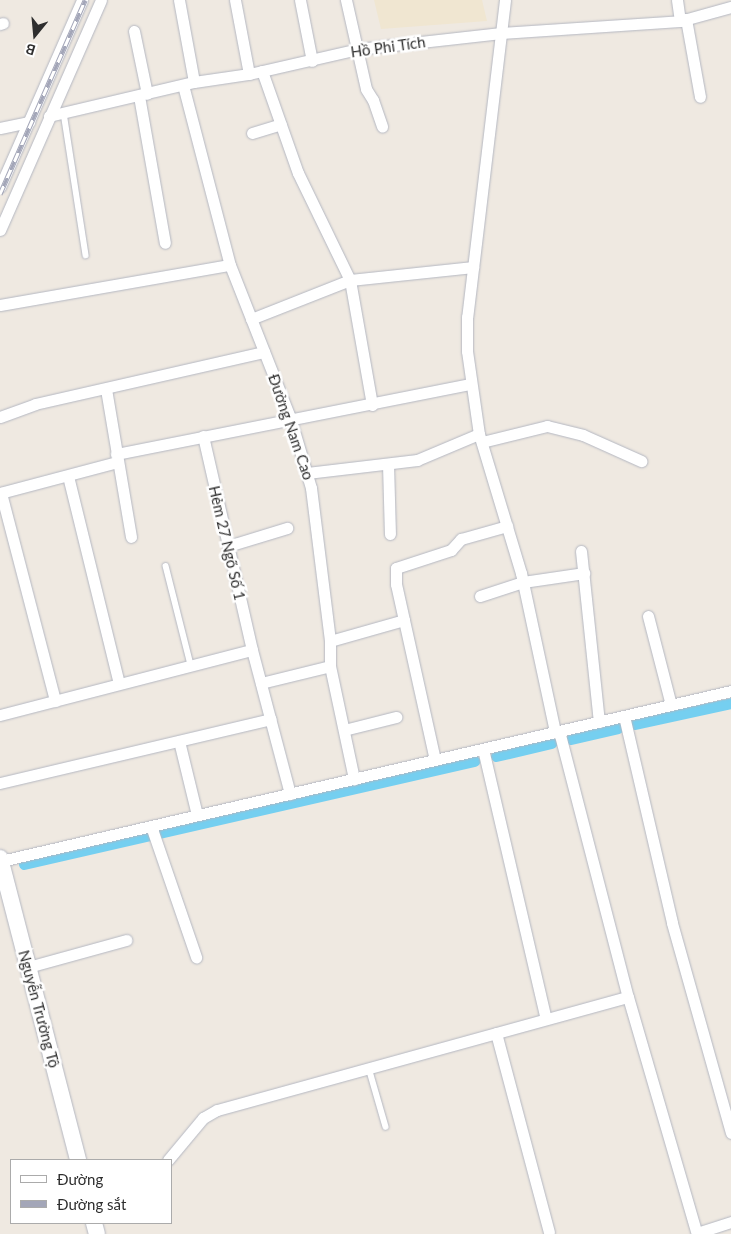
<!DOCTYPE html>
<meta charset="utf-8">
<style>
body{margin:0}
#map{position:relative;width:731px;height:1234px;overflow:hidden;background:#efe9e1;font-family:Lato,sans-serif}
div>[style]{position:absolute}
[style*='--x']{left:calc(var(--x)*1px);top:calc(var(--y)*1px);width:calc(var(--w)*1px);rotate:calc(var(--a)*1deg)}
.education>*{inset:0;background:#f0e6d1}
.canal>*{height:11px;margin:-5.5px;padding:0 5.5px;transform-origin:5.5px;border-radius:5.5px;background:#75cff0}
.roads{filter:drop-shadow(0 0 1px #b4b7c1) drop-shadow(0 0 1px #b4b7c1)}
.lane>*{height:5.5px;margin:-2.75px;padding:0 2.75px;transform-origin:2.75px;border-radius:2.75px;background:#fff}
.street>*{height:11px;margin:-5.5px;padding:0 5.5px;transform-origin:5.5px;border-radius:5.5px;background:#fff}
.secondary>*{height:16px;margin:-8px;padding:0 8px;transform-origin:8px;border-radius:8px;background:#fff}
.rail>*{height:5px;margin-top:-2.5px;transform-origin:0;background:repeating-linear-gradient(90deg,#fff 0 9px,#a3a6b8 0 18px);box-sizing:border-box;border-block:1px solid #a3a6b8}
span{translate:-50% -50%;white-space:nowrap;text-align:center;line-height:1.15;-webkit-text-stroke:5px #fff;paint-order:stroke}
.street-label{font-size:15px;color:#2e2e2e}
.legend{position:absolute;left:10px;top:1159px;width:162px;height:65px;box-sizing:border-box;background:#fff;border:1px solid #ababab;margin:0;padding:6px 9px;list-style:none;font-size:15px;color:#2e2e2e}
.legend li{display:flex;align-items:center;gap:10px;height:25px}
.legend b{width:25px;border:1px solid #ababab}
.north{position:absolute;left:10px;top:10px;width:50px;height:50px;-webkit-text-stroke:4px #fff;paint-order:stroke;rotate:197deg;font-size:14px;font-weight:700;line-height:20px;text-align:center;color:#2e2e2e}
.north::after{content:'';display:block;margin:auto;width:18px;height:22px;background:#2e2e2e;clip-path:polygon(50% 0,100% 100%,50% 72%,0 100%)}
</style>
<div id="map">
<div class="education">
<div style="clip-path:polygon(374px 0,482px 0,487px 21px,381px 29px)"></div>
</div>
<div class="canal">
<div style="--x:634;--y:724;--w:99;--a:-12.2"></div>
<div style="--x:571;--y:739;--w:48;--a:-13.2"></div>
<div style="--x:496;--y:756;--w:57;--a:-13.3"></div>
<div style="--x:24;--y:864;--w:462;--a:-12.9"></div>
</div>
<div class="roads">
<div class="lane">
<div style="--x:64;--y:113;--w:144;--a:81.2"></div>
<div style="--x:166;--y:566;--w:102;--a:75.8"></div>
<div style="--x:369;--y:1068;--w:61;--a:73.9"></div>
</div>
<div class="street">
<div style="--x:179;--y:0;--w:83;--a:79.6"></div>
<div style="--x:235;--y:0;--w:75;--a:79.3"></div>
<div style="--x:300;--y:0;--w:62;--a:78.9"></div>
<div style="--x:346;--y:0;--w:91;--a:77.3"></div>
<div style="--x:366;--y:89;--w:13;--a:58"></div>
<div style="--x:373;--y:100;--w:28;--a:71"></div>
<div style="--x:505;--y:0;--w:319;--a:96.8"></div>
<div style="--x:467;--y:317;--w:34;--a:90"></div>
<div style="--x:467;--y:351;--w:84;--a:81.8"></div>
<div style="--x:479;--y:434;--w:145;--a:73.2"></div>
<div style="--x:521;--y:573;--w:163;--a:77.9"></div>
<div style="--x:677;--y:0;--w:21;--a:82"></div>
<div style="--x:686;--y:19;--w:79;--a:79.8"></div>
<div style="--x:0;--y:24;--w:3;--a:-18"></div>
<div style="--x:134;--y:31;--w:64;--a:78.3"></div>
<div style="--x:262;--y:71;--w:108;--a:70.6"></div>
<div style="--x:298;--y:173;--w:119;--a:64.1"></div>
<div style="--x:350;--y:280;--w:127;--a:80"></div>
<div style="--x:183;--y:85;--w:186;--a:75.4"></div>
<div style="--x:230;--y:265;--w:163;--a:68.5"></div>
<div style="--x:290;--y:417;--w:74;--a:73.5"></div>
<div style="--x:311;--y:488;--w:154;--a:82.9"></div>
<div style="--x:330;--y:641;--w:25;--a:90"></div>
<div style="--x:330;--y:666;--w:116;--a:78"></div>
<div style="--x:139;--y:96;--w:149;--a:80"></div>
<div style="--x:49;--y:116;--w:149;--a:-13.2"></div>
<div style="--x:194;--y:82;--w:56;--a:-8.3"></div>
<div style="--x:249;--y:74;--w:112;--a:-12.9"></div>
<div style="--x:358;--y:49;--w:144;--a:-6.4"></div>
<div style="--x:501;--y:33;--w:179;--a:-3.8"></div>
<div style="--x:680;--y:21;--w:53;--a:-15.4"></div>
<div style="--x:0;--y:128;--w:30;--a:-12"></div>
<div style="--x:252;--y:133;--w:30;--a:-17"></div>
<div style="--x:0;--y:187;--w:204;--a:-66.3"></div>
<div style="--x:0;--y:230;--w:251;--a:-66.3"></div>
<div style="--x:0;--y:305;--w:233;--a:-9.9"></div>
<div style="--x:251;--y:319;--w:106;--a:-21.5"></div>
<div style="--x:350;--y:280;--w:124;--a:-6"></div>
<div style="--x:106;--y:389;--w:150;--a:80.4"></div>
<div style="--x:0;--y:417;--w:37;--a:-20"></div>
<div style="--x:35;--y:404;--w:235;--a:-12.8"></div>
<div style="--x:203;--y:436;--w:220;--a:77.1"></div>
<div style="--x:252;--y:650;--w:149;--a:75.2"></div>
<div style="--x:482;--y:442;--w:67;--a:-13.8"></div>
<div style="--x:547;--y:426;--w:37;--a:14"></div>
<div style="--x:583;--y:435;--w:64;--a:24.1"></div>
<div style="--x:116;--y:454;--w:361;--a:-11.2"></div>
<div style="--x:388;--y:464;--w:70;--a:88.4"></div>
<div style="--x:307;--y:473;--w:111;--a:-6.7"></div>
<div style="--x:417;--y:460;--w:67;--a:-22.8"></div>
<div style="--x:68;--y:476;--w:213;--a:76.2"></div>
<div style="--x:0;--y:493;--w:121;--a:-14.8"></div>
<div style="--x:1;--y:493;--w:215;--a:75.4"></div>
<div style="--x:228;--y:546;--w:62;--a:-17"></div>
<div style="--x:581;--y:551;--w:172;--a:84"></div>
<div style="--x:480;--y:596;--w:45;--a:-18"></div>
<div style="--x:523;--y:582;--w:62;--a:-8.4"></div>
<div style="--x:648;--y:616;--w:92;--a:75.5"></div>
<div style="--x:330;--y:641;--w:77;--a:-15.8"></div>
<div style="--x:261;--y:683;--w:71;--a:-13.8"></div>
<div style="--x:0;--y:715;--w:260;--a:-14.5"></div>
<div style="--x:624;--y:716;--w:212;--a:76.9"></div>
<div style="--x:672;--y:923;--w:218;--a:74.3"></div>
<div style="--x:344;--y:730;--w:54;--a:-14"></div>
<div style="--x:559;--y:731;--w:275;--a:75.5"></div>
<div style="--x:628;--y:997;--w:247;--a:73.8"></div>
<div style="--x:179;--y:741;--w:76;--a:76.3"></div>
<div style="--x:483;--y:749;--w:277;--a:76.9"></div>
<div style="--x:435;--y:760;--w:180;--a:-102.5"></div>
<div style="--x:396;--y:584;--w:16;--a:-90"></div>
<div style="--x:396;--y:568;--w:58;--a:-18.1"></div>
<div style="--x:451;--y:550;--w:15;--a:-48"></div>
<div style="--x:461;--y:539;--w:48;--a:-15.8"></div>
<div style="--x:0;--y:783;--w:278;--a:-13.3"></div>
<div style="--x:151;--y:826;--w:139;--a:71"></div>
<div style="--x:1;--y:861;--w:750;--a:-13.11"></div>
<div style="--x:28;--y:967;--w:102;--a:-15.4"></div>
<div style="--x:496;--y:1033;--w:206;--a:75.1"></div>
<div style="--x:168;--y:1160;--w:55;--a:-50.2"></div>
<div style="--x:203;--y:1118;--w:16;--a:-30"></div>
<div style="--x:217;--y:1110;--w:426;--a:-15.4"></div>
<div style="--x:697;--y:1233;--w:36;--a:-18"></div>
</div>
<div class="secondary">
<div style="--x:0;--y:858;--w:312;--a:75.5"></div>
<div style="--x:94;--y:1223;--w:11;--a:75"></div>
</div>
</div>
<div class="rail">
<div style="--x:0;--y:194;--w:212;--a:-66.3"></div>
</div>
<div class="street-label">
<span style="left:388px;top:47px;rotate:-8deg">Hồ Phi Tích</span>
<span style="left:291px;top:427px;rotate:71deg">Đường Nam Cao</span>
<span style="left:227px;top:543px;rotate:77deg">Hẻm 27 Ngõ Số 1</span>
<span style="left:39px;top:1009px;rotate:75deg">Nguyễn Trường Tộ</span>
</div>
<ul class="legend">
<li><b style="height:6px;background:#fff"></b>Đường</li>
<li><b style="height:6px;background:#a3a6b8"></b>Đường sắt</li>
</ul>
<div class="north">B</div>
</div>
